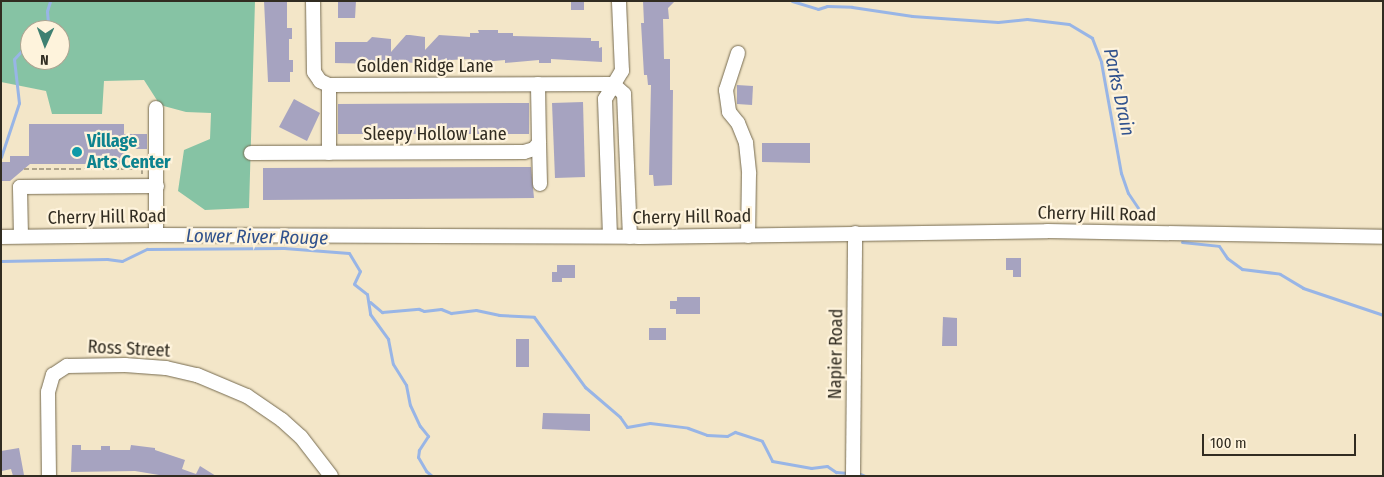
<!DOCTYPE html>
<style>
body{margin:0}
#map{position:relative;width:1384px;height:477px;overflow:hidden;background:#f3e6c8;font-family:"Fira Sans Condensed",sans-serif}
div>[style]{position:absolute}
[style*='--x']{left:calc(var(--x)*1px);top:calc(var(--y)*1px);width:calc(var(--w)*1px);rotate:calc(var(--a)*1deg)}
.forest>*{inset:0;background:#86c3a4}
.stream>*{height:3px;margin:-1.5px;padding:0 1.5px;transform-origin:1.5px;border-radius:1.5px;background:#98b5e6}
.building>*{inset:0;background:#a6a3c0}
.path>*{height:2px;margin-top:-1px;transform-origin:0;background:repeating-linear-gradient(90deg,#aea48c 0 5px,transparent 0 7.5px)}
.roads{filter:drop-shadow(0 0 1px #766b50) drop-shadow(0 0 1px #766b50)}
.minor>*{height:14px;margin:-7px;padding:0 7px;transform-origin:7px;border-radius:7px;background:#fff}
.dots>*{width:14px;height:14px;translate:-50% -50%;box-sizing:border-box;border:2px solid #fef3dc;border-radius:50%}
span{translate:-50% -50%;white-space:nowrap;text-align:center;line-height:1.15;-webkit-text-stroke:4.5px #fef3dc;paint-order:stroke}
.street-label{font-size:18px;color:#312c21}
.culture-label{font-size:18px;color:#0d838f;font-weight:700}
.left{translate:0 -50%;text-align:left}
.water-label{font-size:19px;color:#2f518d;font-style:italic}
.frame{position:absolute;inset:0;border:2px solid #312c21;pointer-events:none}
.north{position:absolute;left:20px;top:20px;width:50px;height:50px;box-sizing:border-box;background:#fef3dc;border:1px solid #aca391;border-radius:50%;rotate:182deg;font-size:14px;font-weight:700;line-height:20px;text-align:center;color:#312c21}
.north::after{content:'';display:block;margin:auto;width:18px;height:22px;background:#3f8071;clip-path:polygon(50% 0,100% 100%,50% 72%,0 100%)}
.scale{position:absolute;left:1202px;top:434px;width:154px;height:22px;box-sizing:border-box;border:2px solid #312c21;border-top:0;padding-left:6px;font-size:15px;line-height:18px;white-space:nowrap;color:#312c21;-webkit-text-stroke:4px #fef3dc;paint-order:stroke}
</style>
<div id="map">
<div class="forest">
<div style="clip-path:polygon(evenodd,1px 1px,255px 1px,249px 208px,205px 210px,178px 191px,184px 150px,210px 139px,211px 113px,186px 112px,160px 105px,144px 80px,104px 81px,102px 114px,52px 114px,46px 91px,1px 82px,1px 1px,30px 30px,60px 30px,60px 60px,30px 60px,30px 30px)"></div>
</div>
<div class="stream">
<div style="--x:792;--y:1;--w:27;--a:17"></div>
<div style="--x:818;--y:9;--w:9;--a:-18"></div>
<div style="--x:827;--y:6;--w:25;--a:2"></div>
<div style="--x:852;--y:7;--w:61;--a:8.5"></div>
<div style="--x:912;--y:16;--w:86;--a:4"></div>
<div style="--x:998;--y:22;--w:29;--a:-6"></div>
<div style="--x:1027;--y:19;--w:42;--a:6.8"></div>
<div style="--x:1069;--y:24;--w:27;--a:31"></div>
<div style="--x:1092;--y:38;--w:26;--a:69"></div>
<div style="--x:1101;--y:62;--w:113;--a:79.8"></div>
<div style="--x:1121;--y:173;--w:21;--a:71"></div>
<div style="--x:1128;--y:193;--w:25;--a:56"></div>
<div style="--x:43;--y:30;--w:9;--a:-54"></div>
<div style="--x:48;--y:23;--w:12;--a:-95"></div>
<div style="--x:47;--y:11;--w:10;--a:-73"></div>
<div style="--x:1;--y:157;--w:57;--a:-71.6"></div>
<div style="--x:19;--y:103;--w:44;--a:-96.5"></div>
<div style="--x:14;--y:59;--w:23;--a:-47"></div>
<div style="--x:1182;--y:242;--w:37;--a:6"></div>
<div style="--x:1219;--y:246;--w:14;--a:56"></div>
<div style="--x:1227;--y:258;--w:19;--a:36"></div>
<div style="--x:1242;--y:269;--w:38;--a:7"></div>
<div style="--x:1280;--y:274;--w:27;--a:31"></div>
<div style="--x:1303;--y:288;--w:84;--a:18.6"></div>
<div style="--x:1;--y:261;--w:106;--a:-1.1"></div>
<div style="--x:107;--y:259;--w:15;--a:8"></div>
<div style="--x:122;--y:261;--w:28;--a:-26"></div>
<div style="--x:147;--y:249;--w:137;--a:-0.4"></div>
<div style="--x:284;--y:248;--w:65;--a:4.4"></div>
<div style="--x:349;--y:253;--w:21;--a:59"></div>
<div style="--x:360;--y:271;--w:14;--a:115"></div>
<div style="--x:354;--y:284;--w:16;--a:38"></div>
<div style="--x:367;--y:294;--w:20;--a:81"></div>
<div style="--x:370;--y:314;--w:31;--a:54"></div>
<div style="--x:388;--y:339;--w:25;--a:79"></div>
<div style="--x:393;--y:364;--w:25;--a:58"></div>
<div style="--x:406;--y:385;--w:20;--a:79"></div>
<div style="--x:410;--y:405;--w:23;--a:65"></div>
<div style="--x:420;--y:426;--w:13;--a:51"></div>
<div style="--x:428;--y:436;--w:17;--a:123"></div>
<div style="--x:419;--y:450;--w:7;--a:98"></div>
<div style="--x:418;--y:457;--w:16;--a:60"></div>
<div style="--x:426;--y:471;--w:8;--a:40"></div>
<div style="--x:370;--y:302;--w:16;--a:40"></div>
<div style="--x:382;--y:312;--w:37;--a:-5"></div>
<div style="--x:419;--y:309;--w:5;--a:22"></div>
<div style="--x:424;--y:311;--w:17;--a:-7"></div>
<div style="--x:441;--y:309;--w:11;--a:22"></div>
<div style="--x:451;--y:313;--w:25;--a:-7"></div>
<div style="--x:476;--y:310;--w:24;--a:12"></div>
<div style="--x:499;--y:315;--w:35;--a:3"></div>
<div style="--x:534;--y:317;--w:87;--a:53.9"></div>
<div style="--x:585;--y:387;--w:46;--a:40.6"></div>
<div style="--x:620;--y:417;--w:12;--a:55"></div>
<div style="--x:627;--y:427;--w:23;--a:-10"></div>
<div style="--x:650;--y:423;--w:38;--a:7"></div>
<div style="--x:688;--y:428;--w:20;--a:20"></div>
<div style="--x:707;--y:435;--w:20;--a:3"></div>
<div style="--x:727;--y:436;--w:9;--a:-27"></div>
<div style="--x:735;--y:432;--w:28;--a:18"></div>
<div style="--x:762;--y:441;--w:22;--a:63"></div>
<div style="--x:772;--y:461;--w:40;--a:10"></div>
<div style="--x:811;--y:468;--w:16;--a:-7"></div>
<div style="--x:827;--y:466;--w:11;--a:34"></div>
<div style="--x:836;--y:472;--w:12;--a:5"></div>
<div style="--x:860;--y:474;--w:5;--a:22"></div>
</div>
<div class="building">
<div style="clip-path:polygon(264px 1px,287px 1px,287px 28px,292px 28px,292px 39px,289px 39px,289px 60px,293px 60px,293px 72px,290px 72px,290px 82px,268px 82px)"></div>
<div style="clip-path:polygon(338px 1px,356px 1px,355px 18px,338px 18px)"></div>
<div style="clip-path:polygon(571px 1px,584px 1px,584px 10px,571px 10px)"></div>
<div style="clip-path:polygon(643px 1px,675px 1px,668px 8px,669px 19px,663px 19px,664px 59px,670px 59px,670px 90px,673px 90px,672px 185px,654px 186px,653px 175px,649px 175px,651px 85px,648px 85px,647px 75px,644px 75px,641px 23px,644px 23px)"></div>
<div style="clip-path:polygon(478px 30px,498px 30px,498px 33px,513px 33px,513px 36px,591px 38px,591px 41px,599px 41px,599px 48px,602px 47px,602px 62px,551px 59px,551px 63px,539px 63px,539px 60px,505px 63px,505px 60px,471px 63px,471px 59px,450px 60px,450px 63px,437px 63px,437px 60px,416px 60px,416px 63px,382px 61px,382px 64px,335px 63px,335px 42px,367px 42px,372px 37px,391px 39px,391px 52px,406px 35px,410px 35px,425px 37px,425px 50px,439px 35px,470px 37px,470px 33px,479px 33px)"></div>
<div style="clip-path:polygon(737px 85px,753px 86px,752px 105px,737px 104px)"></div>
<div style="clip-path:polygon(294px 99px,320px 113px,307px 141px,279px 127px)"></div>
<div style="clip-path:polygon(583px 102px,585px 177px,555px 178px,552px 103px)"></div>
<div style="clip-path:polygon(529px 103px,529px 134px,338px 134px,338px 104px)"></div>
<div style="clip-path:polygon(29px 124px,124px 124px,124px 134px,147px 134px,147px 149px,125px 149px,126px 164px,30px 164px,10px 181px,1px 181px,1px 162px,10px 162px,10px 156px,29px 156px)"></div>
<div style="clip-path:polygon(762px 143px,810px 143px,810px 163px,762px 162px)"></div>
<div style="clip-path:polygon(531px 167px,534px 198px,263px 200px,263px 168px)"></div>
<div style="clip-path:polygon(1006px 258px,1021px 258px,1021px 277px,1013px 277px,1013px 270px,1006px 270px)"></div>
<div style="clip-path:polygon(557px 265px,575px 265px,575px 278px,562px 278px,562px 282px,552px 282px,552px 272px,557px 272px)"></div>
<div style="clip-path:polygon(677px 297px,700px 297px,700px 314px,676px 314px,676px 309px,670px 309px,670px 301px,677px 301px)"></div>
<div style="clip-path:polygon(943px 317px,957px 318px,957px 346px,942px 346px)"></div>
<div style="clip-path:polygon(649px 328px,666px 328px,666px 340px,649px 340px)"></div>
<div style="clip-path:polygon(516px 339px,529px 339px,529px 367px,516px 367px)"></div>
<div style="clip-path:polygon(543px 413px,590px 414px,590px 431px,542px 429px)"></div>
<div style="clip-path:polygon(72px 445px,81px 445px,81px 450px,101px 450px,101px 446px,110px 446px,110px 450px,130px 450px,131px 445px,155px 448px,155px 450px,185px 460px,182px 469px,196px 474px,200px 466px,216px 476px,165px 476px,135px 471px,71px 472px)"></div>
<div style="clip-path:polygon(19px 448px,24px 475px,13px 476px,11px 469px,2px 471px,1px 451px)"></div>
</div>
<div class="path">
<div style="--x:24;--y:169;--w:118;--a:0"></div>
<div style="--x:142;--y:169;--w:5;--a:90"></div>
</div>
<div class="roads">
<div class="minor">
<div style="--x:313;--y:1;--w:71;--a:89.2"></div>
<div style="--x:314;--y:72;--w:11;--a:56"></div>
<div style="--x:320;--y:81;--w:10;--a:24"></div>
<div style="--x:329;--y:85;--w:284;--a:-0.2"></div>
<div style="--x:738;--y:53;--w:39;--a:108"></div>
<div style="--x:726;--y:90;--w:22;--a:82"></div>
<div style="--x:729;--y:112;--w:14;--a:51"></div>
<div style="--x:738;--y:123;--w:22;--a:68"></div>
<div style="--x:746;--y:143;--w:31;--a:84"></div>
<div style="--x:749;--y:174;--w:62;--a:90.9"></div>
<div style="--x:613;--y:84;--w:15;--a:42"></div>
<div style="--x:624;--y:94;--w:143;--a:87.6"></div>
<div style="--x:329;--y:85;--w:68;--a:90"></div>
<div style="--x:156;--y:108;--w:127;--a:90"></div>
<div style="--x:539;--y:143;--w:41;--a:88.6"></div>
<div style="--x:251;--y:153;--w:273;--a:-0.2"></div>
<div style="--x:524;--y:152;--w:10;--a:-17"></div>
<div style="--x:534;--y:149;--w:8;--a:-50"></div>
<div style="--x:539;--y:143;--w:59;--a:-91"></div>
<div style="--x:21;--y:236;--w:49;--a:-91.2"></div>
<div style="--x:20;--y:187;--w:137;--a:-0.4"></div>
<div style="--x:610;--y:236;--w:137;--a:-92.1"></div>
<div style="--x:605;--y:99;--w:33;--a:-59"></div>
<div style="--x:622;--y:71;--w:70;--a:-92.5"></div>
<div style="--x:1;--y:237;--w:155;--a:-0.7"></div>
<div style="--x:156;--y:235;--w:482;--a:0.2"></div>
<div style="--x:638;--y:237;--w:409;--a:-0.8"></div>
<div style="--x:1047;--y:231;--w:336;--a:1"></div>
<div style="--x:49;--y:476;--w:84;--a:-90.7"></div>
<div style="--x:48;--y:392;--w:18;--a:-74"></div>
<div style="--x:53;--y:375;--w:17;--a:-33"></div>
<div style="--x:67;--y:366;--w:58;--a:-1"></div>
<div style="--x:125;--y:365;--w:41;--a:4.2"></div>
<div style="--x:166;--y:368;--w:32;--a:13"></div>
<div style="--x:197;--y:375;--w:54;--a:22.8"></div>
<div style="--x:247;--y:396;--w:42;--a:34.4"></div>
<div style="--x:282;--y:420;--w:25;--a:42"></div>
<div style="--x:301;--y:437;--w:49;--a:52.4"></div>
<div style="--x:853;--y:476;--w:243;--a:-89.5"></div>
</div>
</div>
<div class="dots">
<div style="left:77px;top:152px;background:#0f9aa8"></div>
</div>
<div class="street-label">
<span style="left:425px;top:66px">Golden Ridge Lane</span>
<span style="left:435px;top:134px">Sleepy Hollow Lane</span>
<span style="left:1097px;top:214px;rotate:1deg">Cherry Hill Road</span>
<span style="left:107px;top:217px;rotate:-1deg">Cherry Hill Road</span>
<span style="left:692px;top:217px;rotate:-1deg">Cherry Hill Road</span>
<span style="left:129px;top:349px;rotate:3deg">Ross Street</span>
<span style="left:836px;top:354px;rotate:-89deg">Napier Road</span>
</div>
<div class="culture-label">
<span class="left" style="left:87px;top:152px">Village<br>Arts Center</span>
</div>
<div class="water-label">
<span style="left:1119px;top:92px;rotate:78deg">Parks Drain</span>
<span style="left:257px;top:237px;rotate:1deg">Lower River Rouge</span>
</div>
<div class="frame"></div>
<div class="north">N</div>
<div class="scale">100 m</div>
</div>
